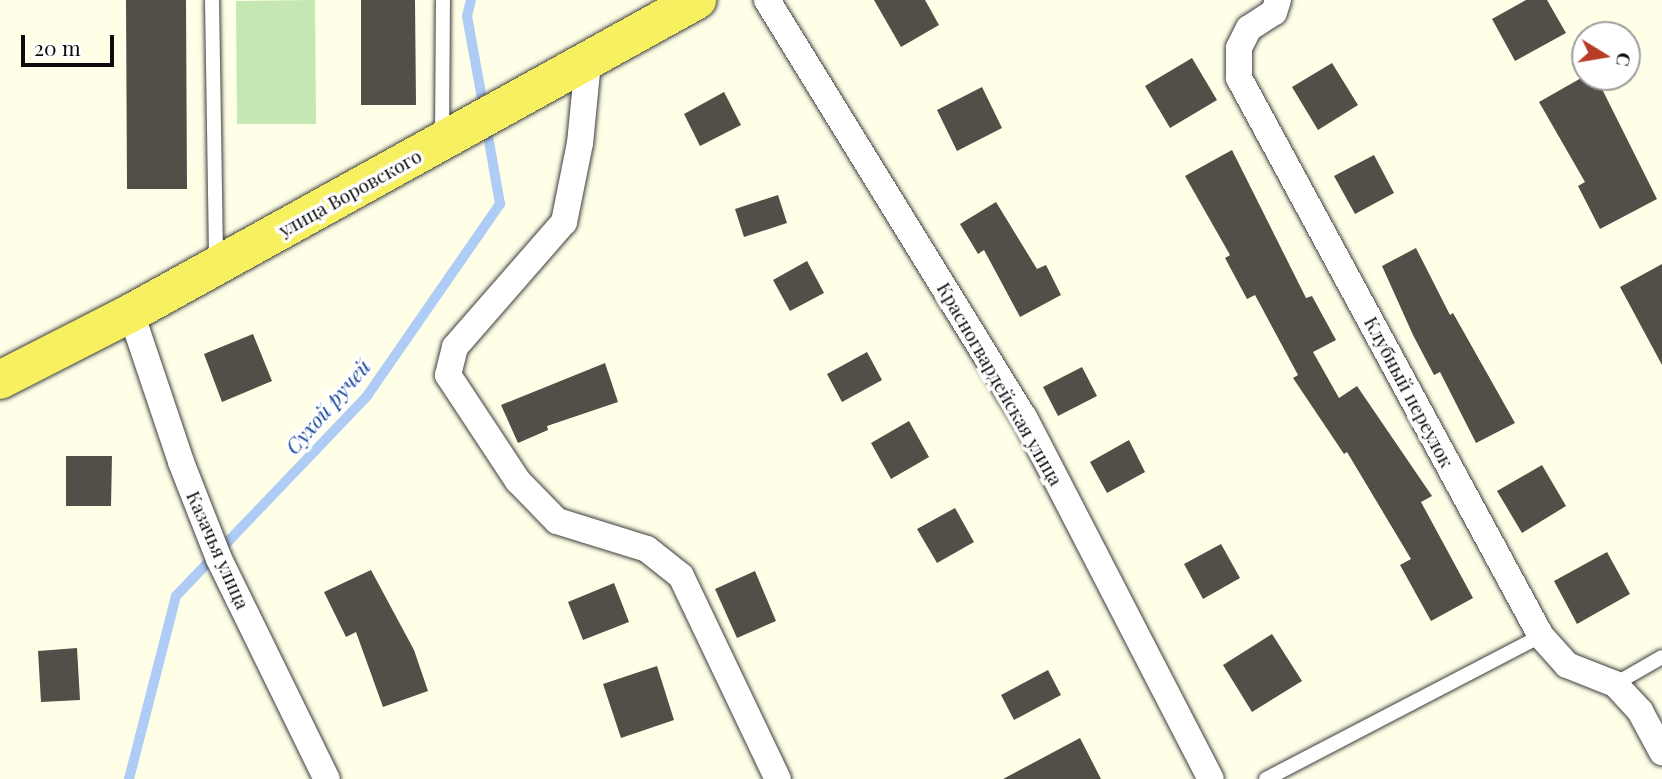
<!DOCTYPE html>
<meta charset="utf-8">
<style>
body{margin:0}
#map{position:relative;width:1662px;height:779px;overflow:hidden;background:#ffffe8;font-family:"Playfair Display",serif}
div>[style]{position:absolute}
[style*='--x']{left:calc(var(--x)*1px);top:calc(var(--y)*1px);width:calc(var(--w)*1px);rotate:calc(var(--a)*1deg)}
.green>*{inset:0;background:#c4e7b4}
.stream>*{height:10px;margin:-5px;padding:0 5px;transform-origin:5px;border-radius:5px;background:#aeccf5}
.building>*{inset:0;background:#534e47}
.roads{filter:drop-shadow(0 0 2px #3e3e3e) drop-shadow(0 0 2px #3e3e3e)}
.service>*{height:14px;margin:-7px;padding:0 7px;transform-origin:7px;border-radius:7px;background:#fff}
.minor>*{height:26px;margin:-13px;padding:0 13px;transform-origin:13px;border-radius:13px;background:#fff}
.primary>*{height:38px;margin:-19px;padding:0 19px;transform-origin:19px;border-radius:19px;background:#f7f060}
span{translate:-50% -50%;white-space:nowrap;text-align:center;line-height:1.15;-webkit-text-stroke:7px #fff;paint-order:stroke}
.street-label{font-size:19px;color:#0b0b0b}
.water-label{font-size:21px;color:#174699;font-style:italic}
.north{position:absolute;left:1571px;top:21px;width:70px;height:70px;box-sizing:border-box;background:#fff;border:2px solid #9d9d9d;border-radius:50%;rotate:101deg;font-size:19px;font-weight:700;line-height:28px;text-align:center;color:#0b0b0b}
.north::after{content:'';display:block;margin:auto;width:24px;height:32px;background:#b83b25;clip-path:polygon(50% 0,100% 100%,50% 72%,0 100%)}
.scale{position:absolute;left:21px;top:35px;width:93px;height:32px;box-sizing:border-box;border:4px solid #0b0b0b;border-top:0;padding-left:9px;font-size:21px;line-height:24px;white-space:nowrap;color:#0b0b0b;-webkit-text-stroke:5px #fff;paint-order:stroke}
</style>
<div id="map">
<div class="green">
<div style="clip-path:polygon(315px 0,316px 124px,237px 124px,236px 1px)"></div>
</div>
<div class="stream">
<div style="--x:471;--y:0;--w:16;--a:104"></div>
<div style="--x:467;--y:16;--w:96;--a:79.7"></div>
<div style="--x:129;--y:779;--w:189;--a:-75.6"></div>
<div style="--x:176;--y:596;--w:277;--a:-46.3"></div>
<div style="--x:367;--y:396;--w:234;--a:-55.3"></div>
<div style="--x:500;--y:204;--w:80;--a:-100"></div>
</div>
<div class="building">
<div style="clip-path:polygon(126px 0,186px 0,187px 189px,127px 189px)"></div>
<div style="clip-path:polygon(361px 0,415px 0,416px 105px,361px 105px)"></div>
<div style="clip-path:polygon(874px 0,925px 0,939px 25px,901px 47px)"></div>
<div style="clip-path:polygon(1526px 0,1547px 0,1566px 33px,1515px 61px,1492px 19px)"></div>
<div style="clip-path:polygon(1192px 58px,1217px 100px,1170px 128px,1145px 86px)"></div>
<div style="clip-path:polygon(1332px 63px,1358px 105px,1318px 130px,1292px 87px)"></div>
<div style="clip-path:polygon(1583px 77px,1596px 77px,1657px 199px,1600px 229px,1578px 186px,1585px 182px,1539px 102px)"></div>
<div style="clip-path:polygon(982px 87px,1002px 128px,957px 151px,937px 110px)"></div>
<div style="clip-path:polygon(724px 92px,741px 125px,700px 146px,684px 114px)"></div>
<div style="clip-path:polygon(1232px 150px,1306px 298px,1312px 296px,1336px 340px,1313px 352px,1339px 398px,1357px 386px,1432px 496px,1421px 502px,1473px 598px,1431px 621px,1400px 565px,1411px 559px,1347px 452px,1344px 454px,1293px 378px,1298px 375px,1255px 295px,1247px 299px,1225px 258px,1230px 255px,1185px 176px)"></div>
<div style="clip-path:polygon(1374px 155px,1394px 193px,1355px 214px,1334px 176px)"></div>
<div style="clip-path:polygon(778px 195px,787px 223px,744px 237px,735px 209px)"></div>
<div style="clip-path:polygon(996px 202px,1037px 269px,1046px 265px,1061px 295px,1020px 317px,984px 250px,978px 254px,960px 224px)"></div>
<div style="clip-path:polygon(1416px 248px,1450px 315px,1453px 313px,1515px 423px,1476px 443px,1440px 372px,1434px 375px,1413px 335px,1382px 266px)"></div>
<div style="clip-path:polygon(807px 261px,824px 293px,790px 311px,773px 280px)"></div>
<div style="clip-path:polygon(1662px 264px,1662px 365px,1620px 287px)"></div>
<div style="clip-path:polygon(253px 334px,272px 381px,222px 402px,204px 354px)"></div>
<div style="clip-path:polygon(867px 352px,882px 380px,842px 402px,827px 374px)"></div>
<div style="clip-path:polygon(605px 363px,618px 402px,547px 426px,548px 430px,518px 443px,501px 405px)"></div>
<div style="clip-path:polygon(1082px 367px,1097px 396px,1058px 416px,1043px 387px)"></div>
<div style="clip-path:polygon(909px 421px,929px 457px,891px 479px,871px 443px)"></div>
<div style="clip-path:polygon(1129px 440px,1145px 472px,1107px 493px,1090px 462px)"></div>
<div style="clip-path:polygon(66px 456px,112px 456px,111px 506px,66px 506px)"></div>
<div style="clip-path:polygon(1542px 465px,1566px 506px,1522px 533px,1497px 491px)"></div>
<div style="clip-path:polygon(955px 508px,974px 542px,937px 563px,917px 529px)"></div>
<div style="clip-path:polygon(1221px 544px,1240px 578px,1203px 599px,1184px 564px)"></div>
<div style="clip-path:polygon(1607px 552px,1630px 594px,1577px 624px,1554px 581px)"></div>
<div style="clip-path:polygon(371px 570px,414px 650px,428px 691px,383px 707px,356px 632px,346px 637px,324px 592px)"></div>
<div style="clip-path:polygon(755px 571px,776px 621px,737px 638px,715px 589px)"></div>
<div style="clip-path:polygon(614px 583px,629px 622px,583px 640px,568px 602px)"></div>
<div style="clip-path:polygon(1272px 634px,1302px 681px,1252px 712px,1223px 665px)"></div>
<div style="clip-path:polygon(77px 648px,80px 700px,41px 702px,38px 651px)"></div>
<div style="clip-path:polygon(657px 666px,674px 720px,621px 738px,603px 684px)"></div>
<div style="clip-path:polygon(1048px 670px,1061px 695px,1014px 720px,1001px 695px)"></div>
<div style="clip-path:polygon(1080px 738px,1101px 779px,1003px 779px)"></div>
</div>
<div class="roads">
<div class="service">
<div style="--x:212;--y:0;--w:261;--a:89.1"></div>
<div style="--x:442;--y:138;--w:138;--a:-89.6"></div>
<div style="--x:1615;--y:684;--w:54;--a:-29.9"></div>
<div style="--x:1266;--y:779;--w:310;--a:-27.5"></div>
</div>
<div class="minor">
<div style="--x:767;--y:0;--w:490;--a:58.4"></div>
<div style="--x:1024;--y:417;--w:407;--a:62.7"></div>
<div style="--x:1278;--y:0;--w:13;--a:108"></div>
<div style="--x:1274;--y:12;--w:30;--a:147"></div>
<div style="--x:1249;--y:28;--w:22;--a:117"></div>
<div style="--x:1239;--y:48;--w:30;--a:90"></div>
<div style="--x:1239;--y:78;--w:634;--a:61.58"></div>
<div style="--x:1541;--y:636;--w:39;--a:48"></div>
<div style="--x:1567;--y:665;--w:52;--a:21.6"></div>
<div style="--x:1615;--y:684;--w:37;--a:47"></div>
<div style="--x:1640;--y:711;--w:47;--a:61.8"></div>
<div style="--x:588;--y:62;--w:81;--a:95.6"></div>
<div style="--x:580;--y:143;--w:81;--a:101.4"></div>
<div style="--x:564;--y:222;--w:166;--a:131.1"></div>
<div style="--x:455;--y:347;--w:29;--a:104"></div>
<div style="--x:448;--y:375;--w:127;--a:56.6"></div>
<div style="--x:518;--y:481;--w:56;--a:45.7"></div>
<div style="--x:557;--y:521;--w:94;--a:17.3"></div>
<div style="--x:647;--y:549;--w:43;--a:38.5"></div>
<div style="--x:681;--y:576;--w:225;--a:64.5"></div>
<div style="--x:131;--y:313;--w:157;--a:71.4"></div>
<div style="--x:181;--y:462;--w:104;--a:68.6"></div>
<div style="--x:219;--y:559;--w:245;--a:63.9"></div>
</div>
<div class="primary">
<div style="--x:0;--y:380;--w:147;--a:-27.1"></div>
<div style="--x:131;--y:313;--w:647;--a:-28.94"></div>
</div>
</div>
<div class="street-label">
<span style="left:350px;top:193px;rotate:-29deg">улица Воровского</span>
<span style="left:1000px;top:384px;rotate:60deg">Красногвардейская улица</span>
<span style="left:1409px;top:392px;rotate:62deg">Клубный переулок</span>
<span style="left:218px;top:550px;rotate:66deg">Казачья улица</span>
</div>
<div class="water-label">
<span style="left:327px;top:406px;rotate:-49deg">Сухой ручей</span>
</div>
<div class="north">С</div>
<div class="scale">20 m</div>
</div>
